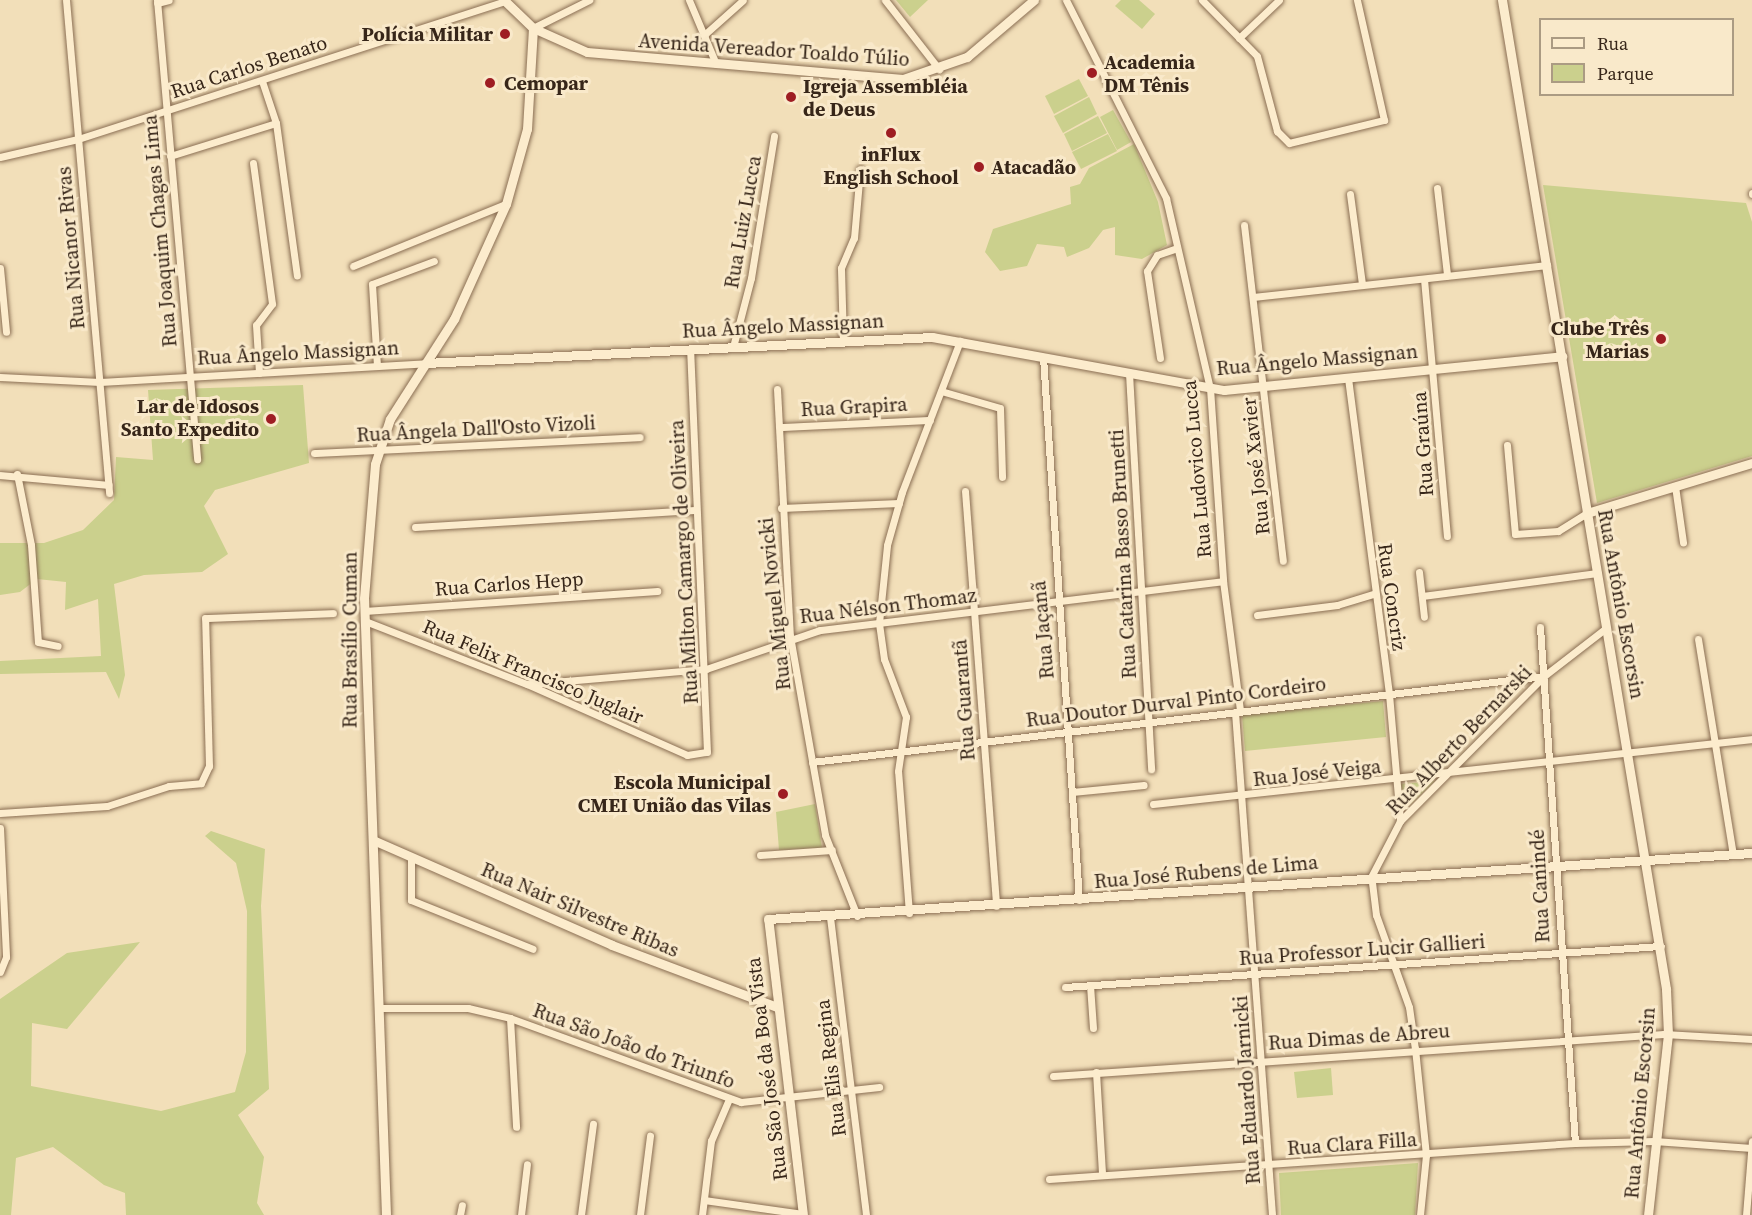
<!DOCTYPE html>
<meta charset="utf-8">
<style>
body{margin:0}
#map{position:relative;width:1752px;height:1215px;overflow:hidden;background:#f2dfb9;font-family:"Source Serif 4",serif}
div>[style]{position:absolute}
[style*='--x']{left:calc(var(--x)*1px);top:calc(var(--y)*1px);width:calc(var(--w)*1px);rotate:calc(var(--a)*1deg)}
.green>*{inset:0;background:#cbd08d}
.roads{filter:drop-shadow(0 0 2px #8a6e53) drop-shadow(0 0 2px #8a6e53)}
.street>*{height:7px;margin:-3.5px;padding:0 3.5px;transform-origin:3.5px;border-radius:3.5px;background:#fceccd}
.secondary>*{height:9px;margin:-4.5px;padding:0 4.5px;transform-origin:4.5px;border-radius:4.5px;background:#fceccd}
.dots>*{width:16px;height:16px;translate:-50% -50%;box-sizing:border-box;border:3px solid #f9e9ca;border-radius:50%}
span{translate:-50% -50%;white-space:nowrap;text-align:center;line-height:1.15;-webkit-text-stroke:6px #f9e9ca;paint-order:stroke}
.poi-label{font-size:20px;color:#372619;font-weight:700}
.right{translate:-100% -50%;text-align:right}
.left{translate:0 -50%;text-align:left}
.street-label{font-size:20px;color:#372619}
.legend{position:absolute;left:1539px;top:18px;width:195px;height:78px;box-sizing:border-box;background:#f9e9ca;border:2px solid #ab9b83;margin:0;padding:8px 10px;list-style:none;font-size:18px;color:#372619}
.legend li{display:flex;align-items:center;gap:12px;height:30px}
.legend b{width:30px;border:2px solid #ab9b83}
</style>
<div id="map">
<div class="green">
<div style="clip-path:polygon(896px 0,928px 0,910px 17px)"></div>
<div style="clip-path:polygon(1121px 0,1139px 0,1155px 14px,1142px 29px,1115px 6px)"></div>
<div style="clip-path:polygon(1079px 79px,1088px 96px,1054px 114px,1045px 96px)"></div>
<div style="clip-path:polygon(1089px 97px,1097px 114px,1063px 133px,1054px 116px)"></div>
<div style="clip-path:polygon(1113px 110px,1131px 142px,1117px 150px,1100px 117px)"></div>
<div style="clip-path:polygon(1098px 116px,1107px 133px,1072px 151px,1064px 134px)"></div>
<div style="clip-path:polygon(1108px 134px,1117px 151px,1081px 169px,1072px 152px)"></div>
<div style="clip-path:polygon(1134px 144px,1158px 202px,1167px 245px,1142px 259px,1115px 255px,1115px 227px,1103px 230px,1089px 248px,1067px 257px,1064px 247px,1037px 244px,1027px 266px,1000px 271px,985px 252px,993px 229px,1071px 204px,1070px 187px,1080px 184px,1089px 168px)"></div>
<div style="clip-path:polygon(1543px 185px,1746px 203px,1752px 222px,1752px 456px,1597px 503px)"></div>
<div style="clip-path:polygon(303px 385px,309px 463px,215px 490px,204px 506px,228px 554px,202px 572px,144px 575px,114px 584px,125px 675px,119px 699px,106px 672px,0 674px,0 661px,101px 656px,98px 599px,65px 610px,66px 582px,37px 579px,20px 592px,0 595px,0 543px,44px 543px,83px 530px,114px 500px,116px 457px,153px 460px,148px 390px)"></div>
<div style="clip-path:polygon(1383px 701px,1386px 737px,1245px 751px,1242px 715px)"></div>
<div style="clip-path:polygon(1435px 781px,1403px 811px,1401px 784px)"></div>
<div style="clip-path:polygon(815px 804px,822px 848px,779px 850px,776px 812px)"></div>
<div style="clip-path:polygon(211px 831px,265px 849px,261px 906px,269px 1089px,238px 1115px,264px 1157px,257px 1203px,264px 1215px,126px 1215px,125px 1193px,104px 1185px,53px 1147px,16px 1158px,11px 1215px,0 1215px,0 999px,67px 953px,140px 942px,67px 1029px,32px 1023px,31px 1086px,161px 1111px,235px 1092px,246px 1052px,247px 911px,236px 863px,205px 836px)"></div>
<div style="clip-path:polygon(1331px 1068px,1333px 1095px,1297px 1098px,1294px 1072px)"></div>
<div style="clip-path:polygon(1418px 1163px,1415px 1215px,1281px 1215px,1279px 1173px)"></div>
</div>
<div class="roads">
<div class="street">
<div style="--x:66;--y:0;--w:495;--a:85"></div>
<div style="--x:157;--y:0;--w:461;--a:85"></div>
<div style="--x:689;--y:0;--w:69;--a:67.1"></div>
<div style="--x:885;--y:0;--w:88;--a:52"></div>
<div style="--x:1066;--y:0;--w:222;--a:63.2"></div>
<div style="--x:1166;--y:198;--w:195;--a:77"></div>
<div style="--x:1210;--y:388;--w:193;--a:86.1"></div>
<div style="--x:1223;--y:581;--w:131;--a:82.5"></div>
<div style="--x:1202;--y:0;--w:78;--a:45.5"></div>
<div style="--x:1257;--y:56;--w:78;--a:75.1"></div>
<div style="--x:1277;--y:131;--w:17;--a:45"></div>
<div style="--x:1289;--y:143;--w:98;--a:-13.6"></div>
<div style="--x:1384;--y:120;--w:123;--a:-102.7"></div>
<div style="--x:157;--y:3;--w:12;--a:-14"></div>
<div style="--x:533;--y:28;--w:63;--a:-26.6"></div>
<div style="--x:704;--y:35;--w:52;--a:-41.9"></div>
<div style="--x:1239;--y:38;--w:55;--a:-43.5"></div>
<div style="--x:262;--y:81;--w:44;--a:71.6"></div>
<div style="--x:276;--y:123;--w:154;--a:82.2"></div>
<div style="--x:170;--y:156;--w:111;--a:-17.3"></div>
<div style="--x:0;--y:157;--w:80;--a:-13"></div>
<div style="--x:78;--y:139;--w:449;--a:-17.9"></div>
<div style="--x:253;--y:163;--w:142;--a:82.3"></div>
<div style="--x:272;--y:304;--w:26;--a:127"></div>
<div style="--x:256;--y:325;--w:48;--a:86.4"></div>
<div style="--x:1437;--y:188;--w:88;--a:83.4"></div>
<div style="--x:1350;--y:194;--w:91;--a:82.4"></div>
<div style="--x:1752;--y:194;--w:1;--a:-90"></div>
<div style="--x:1244;--y:225;--w:338;--a:83.4"></div>
<div style="--x:353;--y:266;--w:165;--a:-22.1"></div>
<div style="--x:0;--y:268;--w:64;--a:84.6"></div>
<div style="--x:1424;--y:279;--w:258;--a:84.9"></div>
<div style="--x:1253;--y:297;--w:296;--a:-6.2"></div>
<div style="--x:843;--y:341;--w:73;--a:-91.6"></div>
<div style="--x:841;--y:268;--w:33;--a:-67"></div>
<div style="--x:854;--y:238;--w:69;--a:-85"></div>
<div style="--x:733;--y:347;--w:71;--a:-75.4"></div>
<div style="--x:751;--y:278;--w:144;--a:-80.8"></div>
<div style="--x:1043;--y:357;--w:544;--a:86.21"></div>
<div style="--x:1160;--y:358;--w:88;--a:-98.5"></div>
<div style="--x:1147;--y:271;--w:19;--a:-58"></div>
<div style="--x:1157;--y:255;--w:21;--a:-19"></div>
<div style="--x:377;--y:366;--w:82;--a:-93.5"></div>
<div style="--x:372;--y:284;--w:66;--a:-20.4"></div>
<div style="--x:1129;--y:373;--w:397;--a:86.8"></div>
<div style="--x:0;--y:377;--w:100;--a:2.9"></div>
<div style="--x:100;--y:382;--w:327;--a:-3.3"></div>
<div style="--x:1348;--y:378;--w:319;--a:82.6"></div>
<div style="--x:1389;--y:694;--w:127;--a:85"></div>
<div style="--x:777;--y:389;--w:247;--a:87"></div>
<div style="--x:790;--y:636;--w:202;--a:80"></div>
<div style="--x:825;--y:835;--w:87;--a:68.4"></div>
<div style="--x:941;--y:391;--w:61;--a:16.1"></div>
<div style="--x:1000;--y:408;--w:69;--a:88.3"></div>
<div style="--x:781;--y:427;--w:149;--a:-2.7"></div>
<div style="--x:1507;--y:445;--w:89;--a:84.9"></div>
<div style="--x:1515;--y:534;--w:43;--a:-4"></div>
<div style="--x:1558;--y:531;--w:34;--a:-32"></div>
<div style="--x:314;--y:453;--w:326;--a:-2.8"></div>
<div style="--x:17;--y:474;--w:72;--a:78.8"></div>
<div style="--x:31;--y:545;--w:97;--a:85.9"></div>
<div style="--x:38;--y:642;--w:20;--a:11"></div>
<div style="--x:0;--y:475;--w:109;--a:5.2"></div>
<div style="--x:1675;--y:486;--w:57;--a:81.9"></div>
<div style="--x:965;--y:491;--w:416;--a:85.7"></div>
<div style="--x:781;--y:508;--w:118;--a:-2.4"></div>
<div style="--x:415;--y:527;--w:280;--a:-3.5"></div>
<div style="--x:1419;--y:572;--w:45;--a:83.7"></div>
<div style="--x:1422;--y:596;--w:177;--a:-7.5"></div>
<div style="--x:364;--y:611;--w:294;--a:-3.9"></div>
<div style="--x:1257;--y:615;--w:81;--a:-7.1"></div>
<div style="--x:1337;--y:605;--w:39;--a:-17"></div>
<div style="--x:365;--y:621;--w:174;--a:21.3"></div>
<div style="--x:527;--y:684;--w:175;--a:23.9"></div>
<div style="--x:687;--y:755;--w:20;--a:-9"></div>
<div style="--x:707;--y:752;--w:403;--a:-92.4"></div>
<div style="--x:1540;--y:627;--w:517;--a:86.12"></div>
<div style="--x:1698;--y:639;--w:218;--a:80.8"></div>
<div style="--x:530;--y:684;--w:177;--a:-4.9"></div>
<div style="--x:706;--y:669;--w:120;--a:-18.9"></div>
<div style="--x:820;--y:630;--w:406;--a:-6.9"></div>
<div style="--x:1235;--y:712;--w:504;--a:85.79"></div>
<div style="--x:812;--y:762;--w:737;--a:-6.7"></div>
<div style="--x:1072;--y:792;--w:72;--a:-5.6"></div>
<div style="--x:1153;--y:804;--w:603;--a:-6.19"></div>
<div style="--x:0;--y:813;--w:107;--a:-3.7"></div>
<div style="--x:107;--y:806;--w:65;--a:-17.9"></div>
<div style="--x:169;--y:786;--w:32;--a:-5"></div>
<div style="--x:201;--y:783;--w:19;--a:-65"></div>
<div style="--x:209;--y:766;--w:148;--a:-91.5"></div>
<div style="--x:205;--y:618;--w:128;--a:-2.2"></div>
<div style="--x:0;--y:828;--w:129;--a:87.3"></div>
<div style="--x:6;--y:957;--w:16;--a:112"></div>
<div style="--x:760;--y:855;--w:72;--a:-4"></div>
<div style="--x:411;--y:857;--w:43;--a:90"></div>
<div style="--x:411;--y:900;--w:131;--a:21.9"></div>
<div style="--x:909;--y:913;--w:142;--a:-94.4"></div>
<div style="--x:898;--y:771;--w:55;--a:-81.6"></div>
<div style="--x:906;--y:717;--w:62;--a:-110.8"></div>
<div style="--x:884;--y:659;--w:36;--a:-98"></div>
<div style="--x:879;--y:623;--w:78;--a:-84.1"></div>
<div style="--x:887;--y:545;--w:55;--a:-74.2"></div>
<div style="--x:902;--y:492;--w:162;--a:-69"></div>
<div style="--x:830;--y:917;--w:300;--a:83.1"></div>
<div style="--x:1090;--y:985;--w:43;--a:86"></div>
<div style="--x:1065;--y:987;--w:597;--a:-3.94"></div>
<div style="--x:378;--y:1008;--w:90;--a:0"></div>
<div style="--x:468;--y:1008;--w:43;--a:13.4"></div>
<div style="--x:510;--y:1018;--w:246;--a:20"></div>
<div style="--x:741;--y:1102;--w:139;--a:-6.2"></div>
<div style="--x:510;--y:1018;--w:109;--a:86.8"></div>
<div style="--x:1096;--y:1072;--w:102;--a:86.6"></div>
<div style="--x:1053;--y:1076;--w:612;--a:-3.93"></div>
<div style="--x:1664;--y:1034;--w:88;--a:3.3"></div>
<div style="--x:1049;--y:1179;--w:527;--a:-3.92"></div>
<div style="--x:1575;--y:1143;--w:79;--a:-1.5"></div>
<div style="--x:1654;--y:1141;--w:98;--a:4.1"></div>
<div style="--x:704;--y:1200;--w:100;--a:8"></div>
<div style="--x:460;--y:1215;--w:10;--a:-79"></div>
<div style="--x:521;--y:1215;--w:51;--a:-83.3"></div>
<div style="--x:581;--y:1215;--w:92;--a:-82.5"></div>
<div style="--x:640;--y:1215;--w:80;--a:-82.8"></div>
<div style="--x:702;--y:1215;--w:75;--a:-83.1"></div>
<div style="--x:711;--y:1141;--w:46;--a:-66.8"></div>
<div style="--x:1420;--y:1215;--w:60;--a:-84.3"></div>
<div style="--x:1426;--y:1155;--w:107;--a:-95.9"></div>
<div style="--x:1415;--y:1049;--w:42;--a:-98.1"></div>
<div style="--x:1409;--y:1007;--w:98;--a:-109.7"></div>
<div style="--x:1376;--y:915;--w:38;--a:-97"></div>
<div style="--x:1371;--y:877;--w:63;--a:-62.6"></div>
<div style="--x:1400;--y:821;--w:204;--a:-45.2"></div>
<div style="--x:1544;--y:676;--w:78;--a:-37.7"></div>
<div style="--x:1746;--y:1215;--w:74;--a:-85.4"></div>
</div>
<div class="secondary">
<div style="--x:504;--y:0;--w:40;--a:44"></div>
<div style="--x:533;--y:28;--w:59;--a:24"></div>
<div style="--x:587;--y:52;--w:317;--a:4.9"></div>
<div style="--x:903;--y:79;--w:68;--a:-19"></div>
<div style="--x:967;--y:57;--w:88;--a:-40.4"></div>
<div style="--x:1502;--y:0;--w:1003;--a:80.58"></div>
<div style="--x:1666;--y:989;--w:45;--a:87.5"></div>
<div style="--x:1668;--y:1034;--w:182;--a:96.3"></div>
<div style="--x:426;--y:363;--w:507;--a:-2.94"></div>
<div style="--x:932;--y:337;--w:297;--a:10.3"></div>
<div style="--x:1224;--y:390;--w:340;--a:-5.7"></div>
<div style="--x:1587;--y:513;--w:172;--a:-16.9"></div>
<div style="--x:373;--y:840;--w:261;--a:23.7"></div>
<div style="--x:612;--y:945;--w:176;--a:20.6"></div>
<div style="--x:386;--y:1215;--w:617;--a:-92.04"></div>
<div style="--x:364;--y:598;--w:134;--a:-85.3"></div>
<div style="--x:375;--y:464;--w:47;--a:-71.6"></div>
<div style="--x:390;--y:419;--w:119;--a:-57.4"></div>
<div style="--x:454;--y:319;--w:126;--a:-65.7"></div>
<div style="--x:506;--y:204;--w:78;--a:-74.4"></div>
<div style="--x:527;--y:129;--w:101;--a:-86.6"></div>
<div style="--x:803;--y:1215;--w:298;--a:-96.7"></div>
<div style="--x:768;--y:919;--w:986;--a:-3.84"></div>
</div>
</div>
<div class="dots">
<div style="left:505px;top:34px;background:#9e1d23"></div>
<div style="left:1092px;top:73px;background:#9e1d23"></div>
<div style="left:490px;top:83px;background:#9e1d23"></div>
<div style="left:791px;top:97px;background:#9e1d23"></div>
<div style="left:891px;top:133px;background:#9e1d23"></div>
<div style="left:979px;top:167px;background:#9e1d23"></div>
<div style="left:1661px;top:339px;background:#9e1d23"></div>
<div style="left:271px;top:419px;background:#9e1d23"></div>
<div style="left:783px;top:794px;background:#9e1d23"></div>
</div>
<div class="poi-label">
<span class="right" style="left:493px;top:34px">Polícia Militar</span>
<span class="left" style="left:1104px;top:74px">Academia<br>DM Tênis</span>
<span class="left" style="left:504px;top:83px">Cemopar</span>
<span class="left" style="left:803px;top:98px">Igreja Assembléia<br>de Deus</span>
<span style="left:891px;top:166px">inFlux<br>English School</span>
<span class="left" style="left:991px;top:167px">Atacadão</span>
<span class="right" style="left:1649px;top:340px">Clube Três<br>Marias</span>
<span class="right" style="left:259px;top:418px">Lar de Idosos<br>Santo Expedito</span>
<span class="right" style="left:771px;top:794px">Escola Municipal<br>CMEI União das Vilas</span>
</div>
<div class="street-label">
<span style="left:774px;top:50px;rotate:4deg">Avenida Vereador Toaldo Túlio</span>
<span style="left:249px;top:67px;rotate:-18deg">Rua Carlos Benato</span>
<span style="left:743px;top:222px;rotate:-80deg">Rua Luiz Lucca</span>
<span style="left:160px;top:231px;rotate:-95deg">Rua Joaquim Chagas Lima</span>
<span style="left:71px;top:248px;rotate:-95deg">Rua Nicanor Rivas</span>
<span style="left:783px;top:326px;rotate:-3deg">Rua Ângelo Massignan</span>
<span style="left:298px;top:353px;rotate:-3deg">Rua Ângelo Massignan</span>
<span style="left:1317px;top:360px;rotate:-5deg">Rua Ângelo Massignan</span>
<span style="left:854px;top:407px;rotate:-3deg">Rua Grapira</span>
<span style="left:476px;top:429px;rotate:-3deg">Rua Ângela Dall'Osto Vizoli</span>
<span style="left:1423px;top:444px;rotate:-94deg">Rua Graúna</span>
<span style="left:1256px;top:466px;rotate:-96deg">Rua José Xavier</span>
<span style="left:1197px;top:469px;rotate:-95deg">Rua Ludovico Lucca</span>
<span style="left:1123px;top:554px;rotate:-93deg">Rua Catarina Basso Brunetti</span>
<span style="left:684px;top:562px;rotate:-93deg">Rua Milton Camargo de Oliveira</span>
<span style="left:509px;top:584px;rotate:-4deg">Rua Carlos Hepp</span>
<span style="left:1392px;top:597px;rotate:82deg">Rua Concriz</span>
<span style="left:775px;top:604px;rotate:-96deg">Rua Miguel Novicki</span>
<span style="left:1621px;top:604px;rotate:80deg">Rua Antônio Escorsin</span>
<span style="left:888px;top:606px;rotate:-7deg">Rua Nélson Thomaz</span>
<span style="left:1043px;top:630px;rotate:-95deg">Rua Jaçanã</span>
<span style="left:350px;top:640px;rotate:-90deg">Rua Brasílio Cuman</span>
<span style="left:533px;top:672px;rotate:23deg">Rua Felix Francisco Juglair</span>
<span style="left:964px;top:700px;rotate:-94deg">Rua Guarantã</span>
<span style="left:1176px;top:702px;rotate:-7deg">Rua Doutor Durval Pinto Cordeiro</span>
<span style="left:1459px;top:740px;rotate:-46deg">Rua Alberto Bernarski</span>
<span style="left:1317px;top:773px;rotate:-6deg">Rua José Veiga</span>
<span style="left:1206px;top:872px;rotate:-5deg">Rua José Rubens de Lima</span>
<span style="left:1540px;top:886px;rotate:-93deg">Rua Canindé</span>
<span style="left:580px;top:910px;rotate:23deg">Rua Nair Silvestre Ribas</span>
<span style="left:1362px;top:950px;rotate:-4deg">Rua Professor Lucir Gallieri</span>
<span style="left:1359px;top:1037px;rotate:-4deg">Rua Dimas de Abreu</span>
<span style="left:634px;top:1046px;rotate:20deg">Rua São João do Triunfo</span>
<span style="left:831px;top:1068px;rotate:-97deg">Rua Elis Regina</span>
<span style="left:767px;top:1069px;rotate:-97deg">Rua São José da Boa Vista</span>
<span style="left:1247px;top:1090px;rotate:-94deg">Rua Eduardo Jarnicki</span>
<span style="left:1640px;top:1103px;rotate:-85deg">Rua Antônio Escorsin</span>
<span style="left:1352px;top:1144px;rotate:-4deg">Rua Clara Filla</span>
</div>
<ul class="legend">
<li><b style="height:8px;background:#fceccd"></b>Rua</li>
<li><b style="height:16px;background:#cbd08d"></b>Parque</li>
</ul>
</div>
